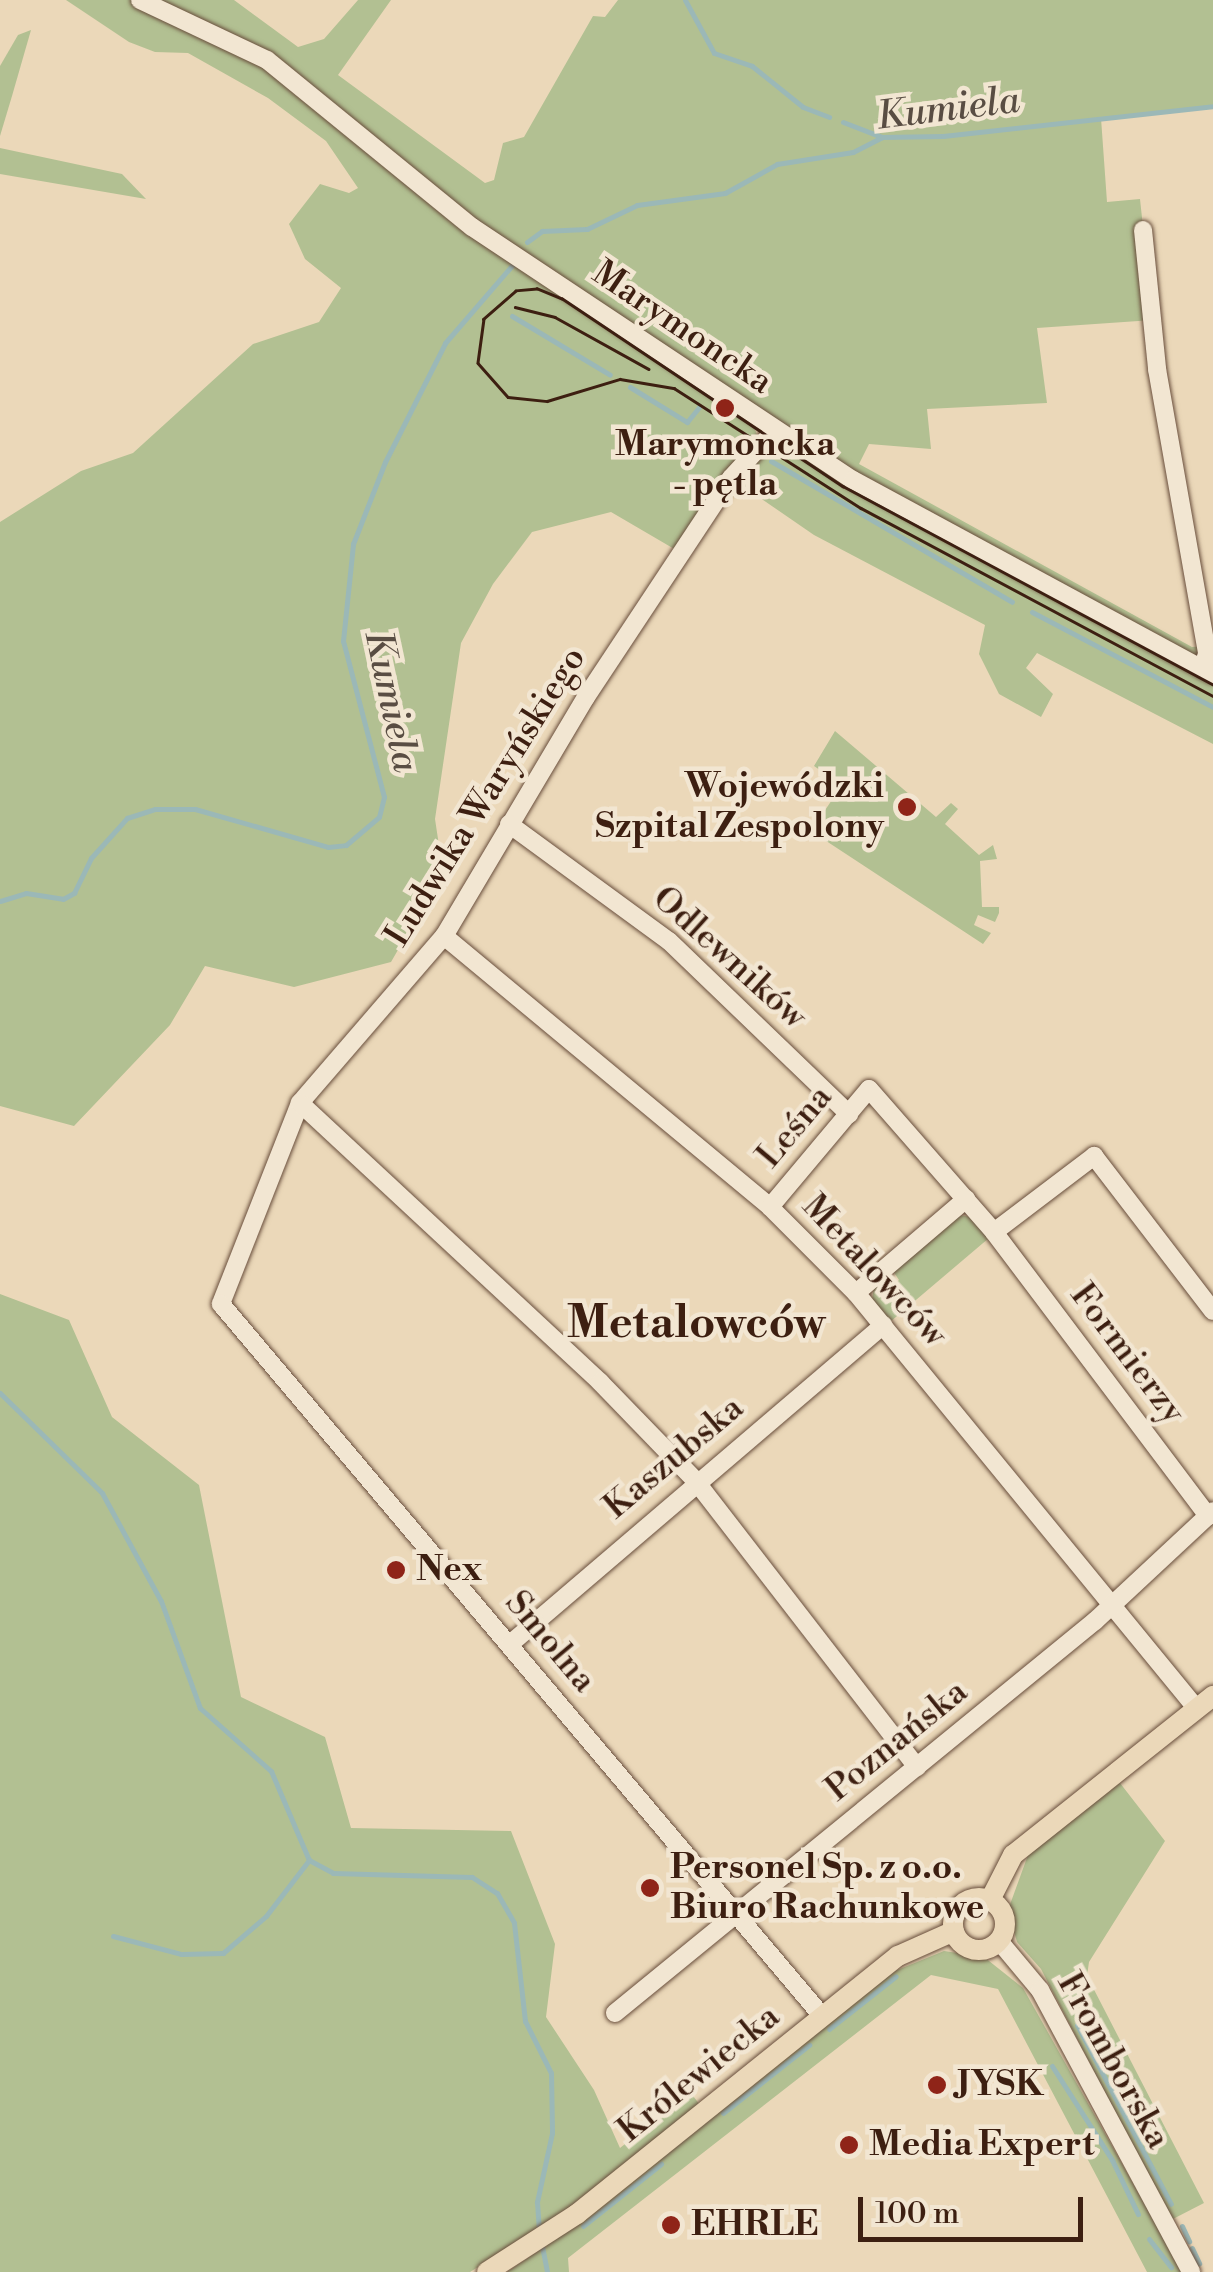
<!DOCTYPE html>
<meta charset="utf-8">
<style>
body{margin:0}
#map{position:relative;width:1213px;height:2272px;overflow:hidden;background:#ebd8b9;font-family:"Libre Bodoni",serif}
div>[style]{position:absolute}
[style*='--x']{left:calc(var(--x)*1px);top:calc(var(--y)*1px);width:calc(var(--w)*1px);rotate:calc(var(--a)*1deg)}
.green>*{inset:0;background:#b2c092}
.stream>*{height:5px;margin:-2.5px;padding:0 2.5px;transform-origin:2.5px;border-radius:2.5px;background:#9bb8b7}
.roads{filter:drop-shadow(0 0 2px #684d3b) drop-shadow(0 0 2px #684d3b)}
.minor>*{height:18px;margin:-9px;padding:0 9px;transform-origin:9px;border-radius:9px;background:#f2e6d2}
.major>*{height:20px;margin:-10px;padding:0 10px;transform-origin:10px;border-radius:10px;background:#ebd8b9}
.major>.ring{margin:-10px;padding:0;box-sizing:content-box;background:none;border:20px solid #ebd8b9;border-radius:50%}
.tram>*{height:2.5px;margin:-1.25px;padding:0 1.25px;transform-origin:1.25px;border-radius:1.25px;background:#3d1f11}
.dots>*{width:28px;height:28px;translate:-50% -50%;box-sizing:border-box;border:5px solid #f2e6d2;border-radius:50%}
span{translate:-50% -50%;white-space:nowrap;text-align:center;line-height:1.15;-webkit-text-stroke:9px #f2e6d2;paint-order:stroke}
.street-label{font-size:35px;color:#3d1f11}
.poi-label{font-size:35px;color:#3d1f11;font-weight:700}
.right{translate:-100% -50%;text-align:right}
.left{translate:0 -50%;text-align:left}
.water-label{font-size:38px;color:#594d43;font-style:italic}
.district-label{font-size:45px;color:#3d1f11;font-weight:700}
.scale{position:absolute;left:858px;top:2197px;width:225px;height:45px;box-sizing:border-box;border:5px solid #3d1f11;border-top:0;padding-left:12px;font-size:30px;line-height:35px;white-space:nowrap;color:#3d1f11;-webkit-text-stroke:8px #f2e6d2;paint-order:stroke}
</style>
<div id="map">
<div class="green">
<div style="clip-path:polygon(66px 0,234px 0,298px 47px,324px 39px,358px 0,391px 0,338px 75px,485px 183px,494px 180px,503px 143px,524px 137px,593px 16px,605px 17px,618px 0,1213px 0,1213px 106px,1101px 118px,1107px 202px,1140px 199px,1153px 320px,1037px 328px,1047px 403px,927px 409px,931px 449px,869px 444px,859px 464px,1192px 647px,1213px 646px,1213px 668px,753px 423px,758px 438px,676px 550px,611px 512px,532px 532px,493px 584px,461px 643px,435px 819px,443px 872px,391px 962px,294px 987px,205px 966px,170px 1025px,74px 1126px,0 1106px,0 522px,81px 471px,133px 453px,253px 344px,319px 322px,341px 288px,305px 259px,289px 224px,320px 184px,349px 193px,358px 188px,326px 141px,268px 98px,188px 53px,155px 52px,129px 42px)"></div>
<div style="clip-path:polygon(31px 30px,12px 96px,0 136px,0 66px,18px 35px)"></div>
<div style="clip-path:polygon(0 148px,122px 174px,146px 199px,0 174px)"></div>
<div style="clip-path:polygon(786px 446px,923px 528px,1213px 682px,1213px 744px,1037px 653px,1026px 668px,1053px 694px,1041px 717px,999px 694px,979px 654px,985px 625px,814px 535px,737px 482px,768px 451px)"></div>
<div style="clip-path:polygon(835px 731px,936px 817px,951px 803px,958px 809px,945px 824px,979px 855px,993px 845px,997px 859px,980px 861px,982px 907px,999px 907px,999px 913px,995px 922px,978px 915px,974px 925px,991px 933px,983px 944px,811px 831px,842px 785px,814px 766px)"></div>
<div style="clip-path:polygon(959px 1215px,971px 1217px,989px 1238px,890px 1322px,872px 1300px,874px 1287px,879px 1283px,886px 1291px,899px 1280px,893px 1271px)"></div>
<div style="clip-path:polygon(0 1294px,69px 1320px,112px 1417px,199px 1485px,241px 1697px,325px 1737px,351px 1828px,511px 1831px,555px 1944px,546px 2017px,594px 2090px,620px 2148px,690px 2092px,700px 2105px,568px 2212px,470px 2272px,0 2272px)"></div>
<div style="clip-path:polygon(1120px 1783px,1165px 1841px,1089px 1962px,1087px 1976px,1204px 2203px,1171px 2220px,1041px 1969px,1017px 1942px,1008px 1910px,1028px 1855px)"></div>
<div style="clip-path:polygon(944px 1951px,984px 1957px,1023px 1988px,1183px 2272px,1147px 2272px,998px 1989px,931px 1975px,568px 2258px,569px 2272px,507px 2272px,581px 2222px,885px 1975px)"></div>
</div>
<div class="stream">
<div style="--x:685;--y:0;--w:60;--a:61.3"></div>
<div style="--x:714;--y:53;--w:40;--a:18.9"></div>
<div style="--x:752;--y:66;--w:65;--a:38.8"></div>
<div style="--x:803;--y:107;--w:28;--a:21"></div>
<div style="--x:843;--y:122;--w:42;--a:21"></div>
<div style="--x:527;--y:242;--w:19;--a:-36"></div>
<div style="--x:542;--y:231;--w:45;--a:-2.5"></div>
<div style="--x:587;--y:229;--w:55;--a:-25.6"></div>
<div style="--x:637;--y:205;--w:89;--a:-7.8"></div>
<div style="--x:725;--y:193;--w:60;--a:-29.1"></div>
<div style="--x:777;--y:164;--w:77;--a:-9"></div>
<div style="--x:853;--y:152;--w:33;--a:-27"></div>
<div style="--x:882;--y:137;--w:61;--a:-0.9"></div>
<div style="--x:943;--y:136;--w:272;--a:-6.3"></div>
<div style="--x:512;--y:316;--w:114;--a:31"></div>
<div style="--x:630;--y:387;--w:67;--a:31.6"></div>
<div style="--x:687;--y:422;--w:19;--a:-51"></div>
<div style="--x:771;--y:461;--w:279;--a:30.3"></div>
<div style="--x:1032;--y:612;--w:204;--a:27.7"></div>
<div style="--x:0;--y:901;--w:27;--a:-17"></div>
<div style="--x:26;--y:893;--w:37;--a:9"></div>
<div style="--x:63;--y:899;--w:13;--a:-29"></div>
<div style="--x:74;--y:893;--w:39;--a:-64"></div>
<div style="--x:91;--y:858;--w:54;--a:-48"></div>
<div style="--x:127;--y:818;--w:29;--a:-18"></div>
<div style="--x:155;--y:809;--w:40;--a:0"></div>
<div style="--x:195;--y:809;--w:138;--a:15.9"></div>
<div style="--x:328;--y:847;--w:18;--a:-6"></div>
<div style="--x:346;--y:845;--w:43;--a:-40.3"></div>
<div style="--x:379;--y:817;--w:21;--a:-76"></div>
<div style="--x:384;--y:797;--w:161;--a:-104.7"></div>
<div style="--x:343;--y:641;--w:98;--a:-84.1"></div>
<div style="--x:353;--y:544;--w:88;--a:-68.7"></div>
<div style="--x:385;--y:462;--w:133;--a:-63.2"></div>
<div style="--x:445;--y:343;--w:106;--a:-49.2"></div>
<div style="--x:0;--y:1393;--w:143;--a:44.4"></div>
<div style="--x:102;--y:1493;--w:123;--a:61.4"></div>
<div style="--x:161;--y:1601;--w:114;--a:70"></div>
<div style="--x:200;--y:1708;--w:95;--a:41.6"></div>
<div style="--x:271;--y:1771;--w:97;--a:66.9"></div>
<div style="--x:309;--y:1860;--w:27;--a:28"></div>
<div style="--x:333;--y:1873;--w:139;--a:1.6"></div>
<div style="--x:472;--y:1877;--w:30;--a:33"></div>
<div style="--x:497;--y:1893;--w:34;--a:60"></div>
<div style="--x:514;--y:1923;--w:99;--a:83.6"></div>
<div style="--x:525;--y:2021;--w:58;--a:63.4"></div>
<div style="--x:551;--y:2073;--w:60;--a:89"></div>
<div style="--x:552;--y:2133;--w:71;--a:102.3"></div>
<div style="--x:537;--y:2202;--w:28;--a:86"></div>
<div style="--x:113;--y:1936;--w:70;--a:14.8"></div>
<div style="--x:181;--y:1954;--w:42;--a:-1.4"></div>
<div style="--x:223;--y:1953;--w:57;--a:-40.7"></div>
<div style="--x:266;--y:1916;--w:71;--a:-52.5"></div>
<div style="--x:1077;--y:2025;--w:202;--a:62.3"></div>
<div style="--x:829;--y:2029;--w:85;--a:-38.3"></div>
<div style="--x:1052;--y:2066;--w:112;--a:57.4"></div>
<div style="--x:1112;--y:2160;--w:60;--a:64.3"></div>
<div style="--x:723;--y:2113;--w:110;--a:-38.3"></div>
<div style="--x:583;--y:2226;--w:100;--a:-38.5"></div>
<div style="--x:1182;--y:2226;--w:17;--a:65"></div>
<div style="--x:1149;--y:2239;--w:36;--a:52"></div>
<div style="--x:542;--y:2246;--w:26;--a:79"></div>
<div style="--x:1192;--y:2248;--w:17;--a:65"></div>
</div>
<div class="roads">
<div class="minor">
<div style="--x:140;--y:0;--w:140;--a:25.3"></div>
<div style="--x:267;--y:60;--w:264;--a:39.2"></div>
<div style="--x:472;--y:227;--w:457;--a:33.6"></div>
<div style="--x:853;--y:480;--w:409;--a:28.4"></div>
<div style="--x:1143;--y:230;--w:140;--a:84.2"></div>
<div style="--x:1157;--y:369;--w:289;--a:80"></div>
<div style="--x:1207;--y:654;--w:16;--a:108"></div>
<div style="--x:775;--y:430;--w:65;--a:132.5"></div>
<div style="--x:731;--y:478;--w:263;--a:123.5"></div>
<div style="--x:586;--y:697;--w:278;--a:120.7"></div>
<div style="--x:444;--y:936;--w:221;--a:130.8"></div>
<div style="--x:300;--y:1103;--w:216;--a:111.5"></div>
<div style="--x:221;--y:1304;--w:932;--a:49.83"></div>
<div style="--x:509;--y:824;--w:198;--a:36.2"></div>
<div style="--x:669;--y:941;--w:250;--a:43.9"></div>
<div style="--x:444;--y:936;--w:424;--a:39.7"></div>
<div style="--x:770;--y:1207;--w:122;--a:45"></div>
<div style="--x:856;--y:1293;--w:538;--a:50.66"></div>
<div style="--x:300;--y:1103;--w:410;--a:42.9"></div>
<div style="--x:600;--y:1382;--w:136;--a:45.9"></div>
<div style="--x:695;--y:1480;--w:363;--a:52.3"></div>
<div style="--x:770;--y:1207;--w:154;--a:-50"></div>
<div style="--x:869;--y:1089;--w:190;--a:48.8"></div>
<div style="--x:994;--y:1232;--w:356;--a:53"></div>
<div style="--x:994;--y:1232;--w:126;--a:-37.2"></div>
<div style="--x:1094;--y:1156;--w:195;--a:52.5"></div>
<div style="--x:856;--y:1293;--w:145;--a:-40.5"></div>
<div style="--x:510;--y:1644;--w:491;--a:-40.5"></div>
<div style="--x:999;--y:1941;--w:64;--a:50.1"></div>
<div style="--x:1040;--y:1990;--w:320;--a:61.8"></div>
<div style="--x:615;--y:2013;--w:620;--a:-39.24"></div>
<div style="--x:1095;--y:1621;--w:161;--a:-43"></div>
</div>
<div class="major">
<div class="ring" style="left:953px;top:1898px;width:32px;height:32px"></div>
<div style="--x:990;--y:1900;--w:51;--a:-62.9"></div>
<div style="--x:1013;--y:1855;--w:256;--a:-38.5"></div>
<div style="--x:487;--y:2272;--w:107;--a:-32.8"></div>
<div style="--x:577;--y:2214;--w:412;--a:-38.8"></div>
<div style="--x:898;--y:1956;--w:61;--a:-24.1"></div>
</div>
</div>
<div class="tram">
<div style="--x:515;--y:307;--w:41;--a:14"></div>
<div style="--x:555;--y:317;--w:107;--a:29"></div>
<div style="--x:1213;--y:685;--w:420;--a:-151.8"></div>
<div style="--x:843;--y:487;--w:338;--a:-146.2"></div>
<div style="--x:562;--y:299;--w:27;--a:-158"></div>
<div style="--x:537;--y:289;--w:21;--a:175"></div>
<div style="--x:516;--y:291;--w:43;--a:138.8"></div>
<div style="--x:484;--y:319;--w:44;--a:97.8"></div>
<div style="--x:478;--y:363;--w:45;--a:48.6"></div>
<div style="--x:508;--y:397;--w:39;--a:6"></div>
<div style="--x:547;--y:401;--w:76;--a:-16.8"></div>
<div style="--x:620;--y:379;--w:55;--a:9.5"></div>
<div style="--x:674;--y:388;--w:222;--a:32.7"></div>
<div style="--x:861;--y:508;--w:399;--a:28.1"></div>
</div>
<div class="dots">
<div style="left:725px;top:408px;background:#8f2418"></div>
<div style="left:907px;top:807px;background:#8f2418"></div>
<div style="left:396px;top:1570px;background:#8f2418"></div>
<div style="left:650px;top:1888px;background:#8f2418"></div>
<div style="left:937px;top:2085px;background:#8f2418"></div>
<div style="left:849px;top:2145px;background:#8f2418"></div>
<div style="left:671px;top:2225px;background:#8f2418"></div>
</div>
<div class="street-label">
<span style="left:682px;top:328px;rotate:34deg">Marymoncka</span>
<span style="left:486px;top:797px;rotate:-58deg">Ludwika Waryńskiego</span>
<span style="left:729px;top:958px;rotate:42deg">Odlewników</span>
<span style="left:795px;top:1127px;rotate:-50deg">Leśna</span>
<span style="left:874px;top:1271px;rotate:47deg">Metalowców</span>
<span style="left:1127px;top:1354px;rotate:53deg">Formierzy</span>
<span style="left:674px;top:1458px;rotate:-40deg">Kaszubska</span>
<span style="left:550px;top:1642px;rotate:50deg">Smolna</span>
<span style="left:897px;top:1741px;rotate:-39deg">Poznańska</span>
<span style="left:1113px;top:2061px;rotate:61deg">Fromborska</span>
<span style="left:699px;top:2074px;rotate:-39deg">Królewiecka</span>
</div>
<div class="poi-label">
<span style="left:725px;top:465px">Marymoncka<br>- pętla</span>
<span class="right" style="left:884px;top:807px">Wojewódzki<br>Szpital Zespolony</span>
<span class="left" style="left:416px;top:1570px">Nex</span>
<span class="left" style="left:670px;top:1888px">Personel Sp. z o.o.<br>Biuro Rachunkowe</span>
<span class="left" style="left:957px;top:2085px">JYSK</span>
<span class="left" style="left:869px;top:2145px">Media Expert</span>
<span class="left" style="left:691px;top:2225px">EHRLE</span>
</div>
<div class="water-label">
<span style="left:948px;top:109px;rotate:-7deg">Kumiela</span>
<span style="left:391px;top:701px;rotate:78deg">Kumiela</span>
</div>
<div class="district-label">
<span style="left:696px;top:1324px">Metalowców</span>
</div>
<div class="scale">100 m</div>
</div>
